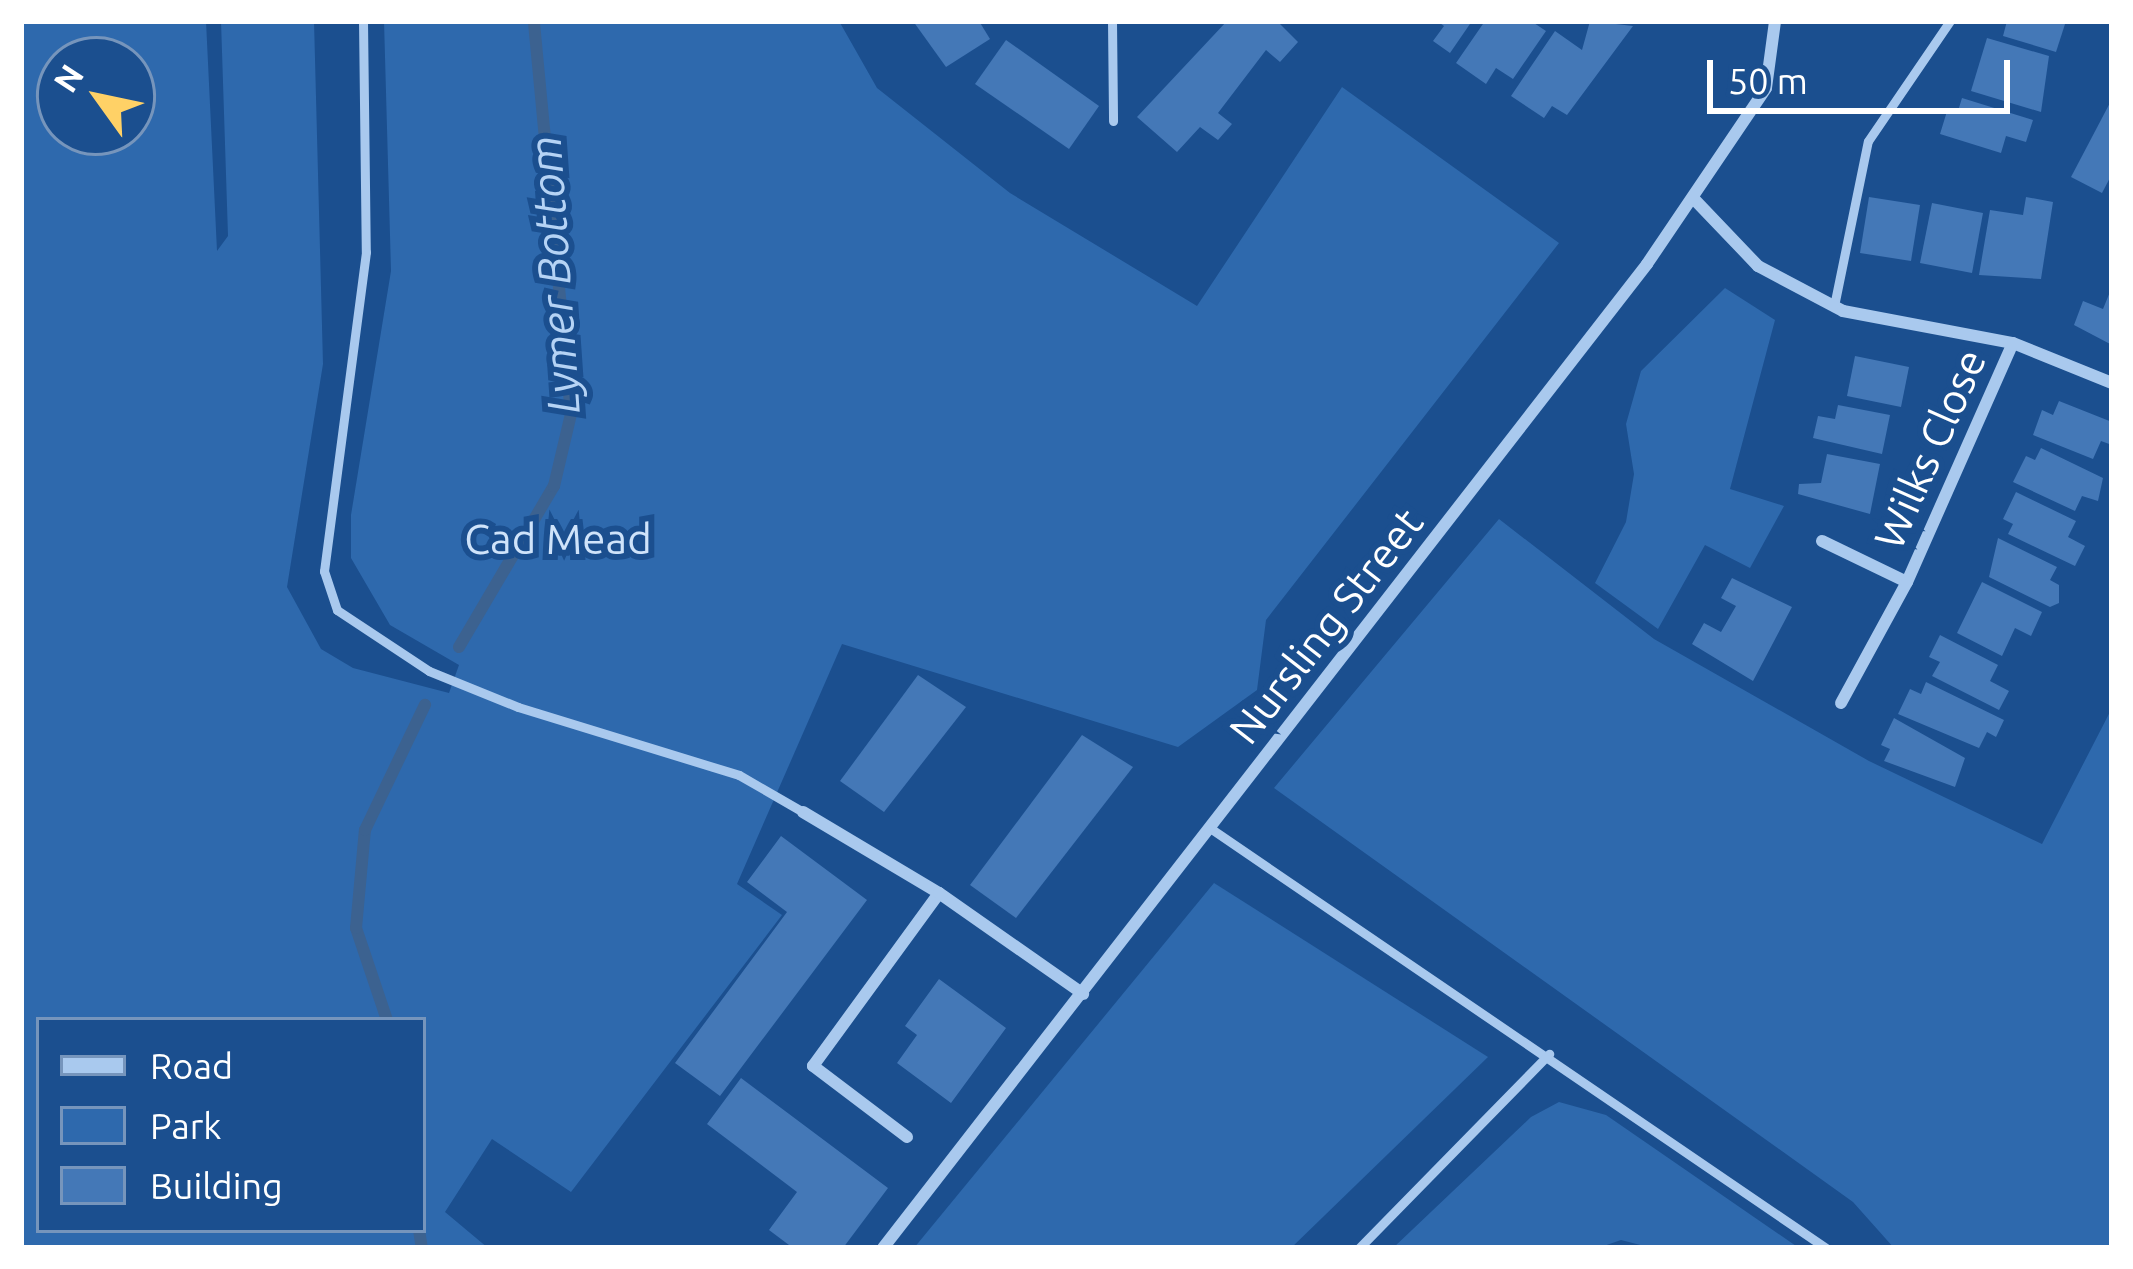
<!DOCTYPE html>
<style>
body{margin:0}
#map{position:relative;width:2133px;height:1269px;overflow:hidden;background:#1b4f8f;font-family:Ubuntu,sans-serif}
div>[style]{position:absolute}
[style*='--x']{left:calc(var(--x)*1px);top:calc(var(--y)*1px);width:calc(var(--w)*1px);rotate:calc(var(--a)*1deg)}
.green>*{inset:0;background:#2e69ad}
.stream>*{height:12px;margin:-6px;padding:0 6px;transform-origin:6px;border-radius:6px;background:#3c6290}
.building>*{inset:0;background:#4478b7}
.lane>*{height:9px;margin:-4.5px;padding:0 4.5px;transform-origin:4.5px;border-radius:4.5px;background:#a9c9ee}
.street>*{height:12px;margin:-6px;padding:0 6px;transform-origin:6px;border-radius:6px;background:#a9c9ee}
span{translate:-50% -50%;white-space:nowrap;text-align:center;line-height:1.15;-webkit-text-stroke:12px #1b4f8f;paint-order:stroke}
.street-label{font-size:42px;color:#fff}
.park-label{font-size:42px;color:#cfe3fa}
.water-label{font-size:45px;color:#b5d3f5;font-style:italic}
.frame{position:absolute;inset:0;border:24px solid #fff;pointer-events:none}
.legend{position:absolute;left:36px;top:1017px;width:390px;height:216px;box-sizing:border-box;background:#1b4f8f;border:3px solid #7695bc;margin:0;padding:15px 21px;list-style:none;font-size:36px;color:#fff}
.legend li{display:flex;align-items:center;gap:24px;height:60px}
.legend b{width:60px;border:3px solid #7695bc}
.north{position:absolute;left:36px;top:36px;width:120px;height:120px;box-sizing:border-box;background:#1b4f8f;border:3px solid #7695bc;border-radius:50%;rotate:303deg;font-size:33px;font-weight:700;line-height:48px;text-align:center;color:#fff}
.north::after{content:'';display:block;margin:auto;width:42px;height:54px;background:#ffd166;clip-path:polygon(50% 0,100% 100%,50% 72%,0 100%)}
.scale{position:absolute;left:1707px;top:60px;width:303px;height:54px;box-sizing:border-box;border:6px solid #fff;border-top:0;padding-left:15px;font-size:36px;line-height:42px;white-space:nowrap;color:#fff;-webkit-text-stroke:9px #1b4f8f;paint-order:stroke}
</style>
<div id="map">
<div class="green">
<div style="clip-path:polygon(evenodd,21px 21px,206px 21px,217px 251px,228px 236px,221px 21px,314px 21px,323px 364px,287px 587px,321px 649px,353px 668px,449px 693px,459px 665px,390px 625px,351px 558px,351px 515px,391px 271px,384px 21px,839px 21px,877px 88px,1010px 193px,1197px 306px,1342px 87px,1559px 243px,1266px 620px,1257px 690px,1178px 747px,842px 644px,737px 884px,782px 915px,571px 1192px,492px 1139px,445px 1212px,488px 1248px,21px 1248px,21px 21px,60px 60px,132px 60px,132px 132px,60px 132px,60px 60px,21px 21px,39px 1020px,423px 1020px,423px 1230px,39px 1230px,39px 1020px)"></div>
<div style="clip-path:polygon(1725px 288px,1775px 320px,1730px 489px,1784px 506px,1750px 568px,1705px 545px,1658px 629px,1595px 583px,1626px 522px,1634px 474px,1626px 424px,1641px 371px)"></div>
<div style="clip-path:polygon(1499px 519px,1654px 639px,1869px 761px,2042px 844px,2112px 708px,2112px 1248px,1894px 1248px,1853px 1202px,1274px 788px)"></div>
<div style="clip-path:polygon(1214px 883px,1488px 1057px,1291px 1248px,914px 1248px)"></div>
<div style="clip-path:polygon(1559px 1102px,1606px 1115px,1799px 1248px,1652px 1248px,1621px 1240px,1598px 1248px,1393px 1248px,1531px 1117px)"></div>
</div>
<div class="stream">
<div style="--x:459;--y:647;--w:187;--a:-59.5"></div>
<div style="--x:554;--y:486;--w:74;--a:-76.7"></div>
<div style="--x:571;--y:414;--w:395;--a:-95.4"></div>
<div style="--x:387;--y:1020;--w:97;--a:-108.6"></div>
<div style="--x:356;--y:928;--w:98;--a:-84.8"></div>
<div style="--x:365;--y:830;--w:139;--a:-64.4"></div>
<div style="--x:419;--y:1230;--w:18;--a:81"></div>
</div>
<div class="building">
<div style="clip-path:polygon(913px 21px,979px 21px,990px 39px,946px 67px)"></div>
<div style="clip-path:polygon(1227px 21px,1277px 21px,1298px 42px,1280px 62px,1266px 50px,1218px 113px,1232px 124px,1218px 140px,1200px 127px,1177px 152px,1137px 117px)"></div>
<div style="clip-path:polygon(1437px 21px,1472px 21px,1450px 53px,1433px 41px,1444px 26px)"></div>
<div style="clip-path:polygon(1485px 21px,1531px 21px,1546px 31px,1513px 79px,1496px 68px,1486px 84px,1456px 63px)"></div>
<div style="clip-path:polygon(1590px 21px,1633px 26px,1567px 115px,1552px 106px,1544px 118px,1511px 96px,1555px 31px,1582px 50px)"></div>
<div style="clip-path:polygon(2007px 21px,2066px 21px,2056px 52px,2003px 36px)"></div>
<div style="clip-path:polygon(1987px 38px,2049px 56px,2041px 112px,1971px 91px)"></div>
<div style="clip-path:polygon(1006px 40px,1099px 106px,1069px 149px,975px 84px)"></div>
<div style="clip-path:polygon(1962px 98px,2033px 120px,2026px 142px,2006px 136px,2001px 153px,1940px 134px,1948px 108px,1958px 111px)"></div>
<div style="clip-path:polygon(2112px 99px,2112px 174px,2102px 193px,2071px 177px)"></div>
<div style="clip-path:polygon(1869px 197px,1920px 205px,1911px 261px,1860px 253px)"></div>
<div style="clip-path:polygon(2026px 197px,2053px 202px,2041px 279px,1979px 275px,1990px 210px,2023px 215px)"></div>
<div style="clip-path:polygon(1932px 203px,1983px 213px,1972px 273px,1920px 263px)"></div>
<div style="clip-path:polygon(2112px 287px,2112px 345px,2074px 325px,2083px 301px,2103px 309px)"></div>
<div style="clip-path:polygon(1855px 356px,1909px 367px,1901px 407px,1847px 396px)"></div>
<div style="clip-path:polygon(2059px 401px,2112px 422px,2112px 445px,2101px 441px,2093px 459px,2033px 435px,2042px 410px,2053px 415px)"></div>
<div style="clip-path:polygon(1838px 405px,1890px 415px,1882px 454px,1813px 438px,1818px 416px,1835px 419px)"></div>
<div style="clip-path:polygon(2041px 448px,2103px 478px,2098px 501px,2082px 496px,2075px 511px,2013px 482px,2026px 456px,2035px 460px)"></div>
<div style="clip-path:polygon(1827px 454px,1880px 464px,1870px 514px,1798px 494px,1799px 484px,1821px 483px)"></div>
<div style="clip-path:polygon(2016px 492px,2076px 521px,2068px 537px,2085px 546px,2075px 566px,2008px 534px,2013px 524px,2003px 519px)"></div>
<div style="clip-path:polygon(1998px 538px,2057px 567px,2050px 580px,2059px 585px,2059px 603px,2050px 607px,1989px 577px)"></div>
<div style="clip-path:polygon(1732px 578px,1792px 607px,1753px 681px,1692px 644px,1704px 623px,1721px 632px,1736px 606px,1721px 598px)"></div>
<div style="clip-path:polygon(1982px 582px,2042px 612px,2031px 636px,2015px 628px,2002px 656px,1957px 633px)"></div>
<div style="clip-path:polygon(1940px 635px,1998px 665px,1990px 681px,2009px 691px,1999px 710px,1932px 676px,1940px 662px,1929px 657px)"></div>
<div style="clip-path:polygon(918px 675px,966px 707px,884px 812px,840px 781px)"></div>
<div style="clip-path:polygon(1926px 682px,2004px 720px,1996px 737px,1987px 732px,1979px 748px,1898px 714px,1910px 689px,1921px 694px)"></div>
<div style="clip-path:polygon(1894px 718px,1965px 758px,1955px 787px,1884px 761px,1890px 749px,1881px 745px)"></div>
<div style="clip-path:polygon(1082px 735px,1133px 767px,1016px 918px,970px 885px)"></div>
<div style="clip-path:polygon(781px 836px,867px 900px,720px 1096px,675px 1063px,787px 912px,747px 882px)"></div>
<div style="clip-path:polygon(939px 979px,1006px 1028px,951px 1103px,897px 1063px,917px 1035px,905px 1026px)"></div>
<div style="clip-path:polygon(741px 1078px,888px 1188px,843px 1248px,793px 1248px,769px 1230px,797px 1192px,707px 1124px)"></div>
</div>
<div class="lane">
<div style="--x:363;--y:21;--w:231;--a:89.3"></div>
<div style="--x:366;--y:252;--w:322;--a:97.5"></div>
<div style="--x:324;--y:571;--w:41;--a:71.6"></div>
<div style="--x:337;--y:610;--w:110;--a:33.5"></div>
<div style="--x:429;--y:671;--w:96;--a:22"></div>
<div style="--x:518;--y:707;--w:231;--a:17.1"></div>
<div style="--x:739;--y:775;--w:74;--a:30"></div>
<div style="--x:1112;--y:21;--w:100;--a:89.4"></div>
<div style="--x:1834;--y:306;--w:168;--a:-78.4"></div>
<div style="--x:1868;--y:141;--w:145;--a:-55.7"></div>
<div style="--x:1210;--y:828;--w:746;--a:34.29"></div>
<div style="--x:1359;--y:1248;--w:272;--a:-45.6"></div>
</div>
<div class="street">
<div style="--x:1694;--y:199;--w:93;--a:46.3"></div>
<div style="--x:1758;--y:266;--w:96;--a:27.9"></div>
<div style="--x:1843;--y:311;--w:173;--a:10.7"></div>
<div style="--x:2013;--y:343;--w:107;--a:22"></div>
<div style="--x:1822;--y:541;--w:94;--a:25.8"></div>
<div style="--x:1907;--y:582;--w:261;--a:-66.1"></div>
<div style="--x:1841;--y:703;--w:138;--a:-61.4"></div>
<div style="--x:803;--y:812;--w:158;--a:30.8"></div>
<div style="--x:907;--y:1137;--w:118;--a:-142.9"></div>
<div style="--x:813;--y:1066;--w:214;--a:-53.9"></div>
<div style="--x:939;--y:893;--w:176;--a:35"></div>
<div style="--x:883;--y:1248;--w:1246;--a:-52.17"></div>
<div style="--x:1647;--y:264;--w:212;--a:-55.9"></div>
<div style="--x:1766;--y:88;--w:68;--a:-82.3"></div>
</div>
<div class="street-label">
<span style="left:1930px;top:449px;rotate:-66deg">Wilks Close</span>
<span style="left:1326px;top:626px;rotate:-52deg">Nursling Street</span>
</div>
<div class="park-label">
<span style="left:558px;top:539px">Cad Mead</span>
</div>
<div class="water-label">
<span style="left:554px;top:275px;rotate:-94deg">Lymer Bottom</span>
</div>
<div class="frame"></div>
<ul class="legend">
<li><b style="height:15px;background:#a9c9ee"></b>Road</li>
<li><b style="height:33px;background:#2e69ad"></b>Park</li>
<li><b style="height:33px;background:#4478b7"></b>Building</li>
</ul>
<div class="north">N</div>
<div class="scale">50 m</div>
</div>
